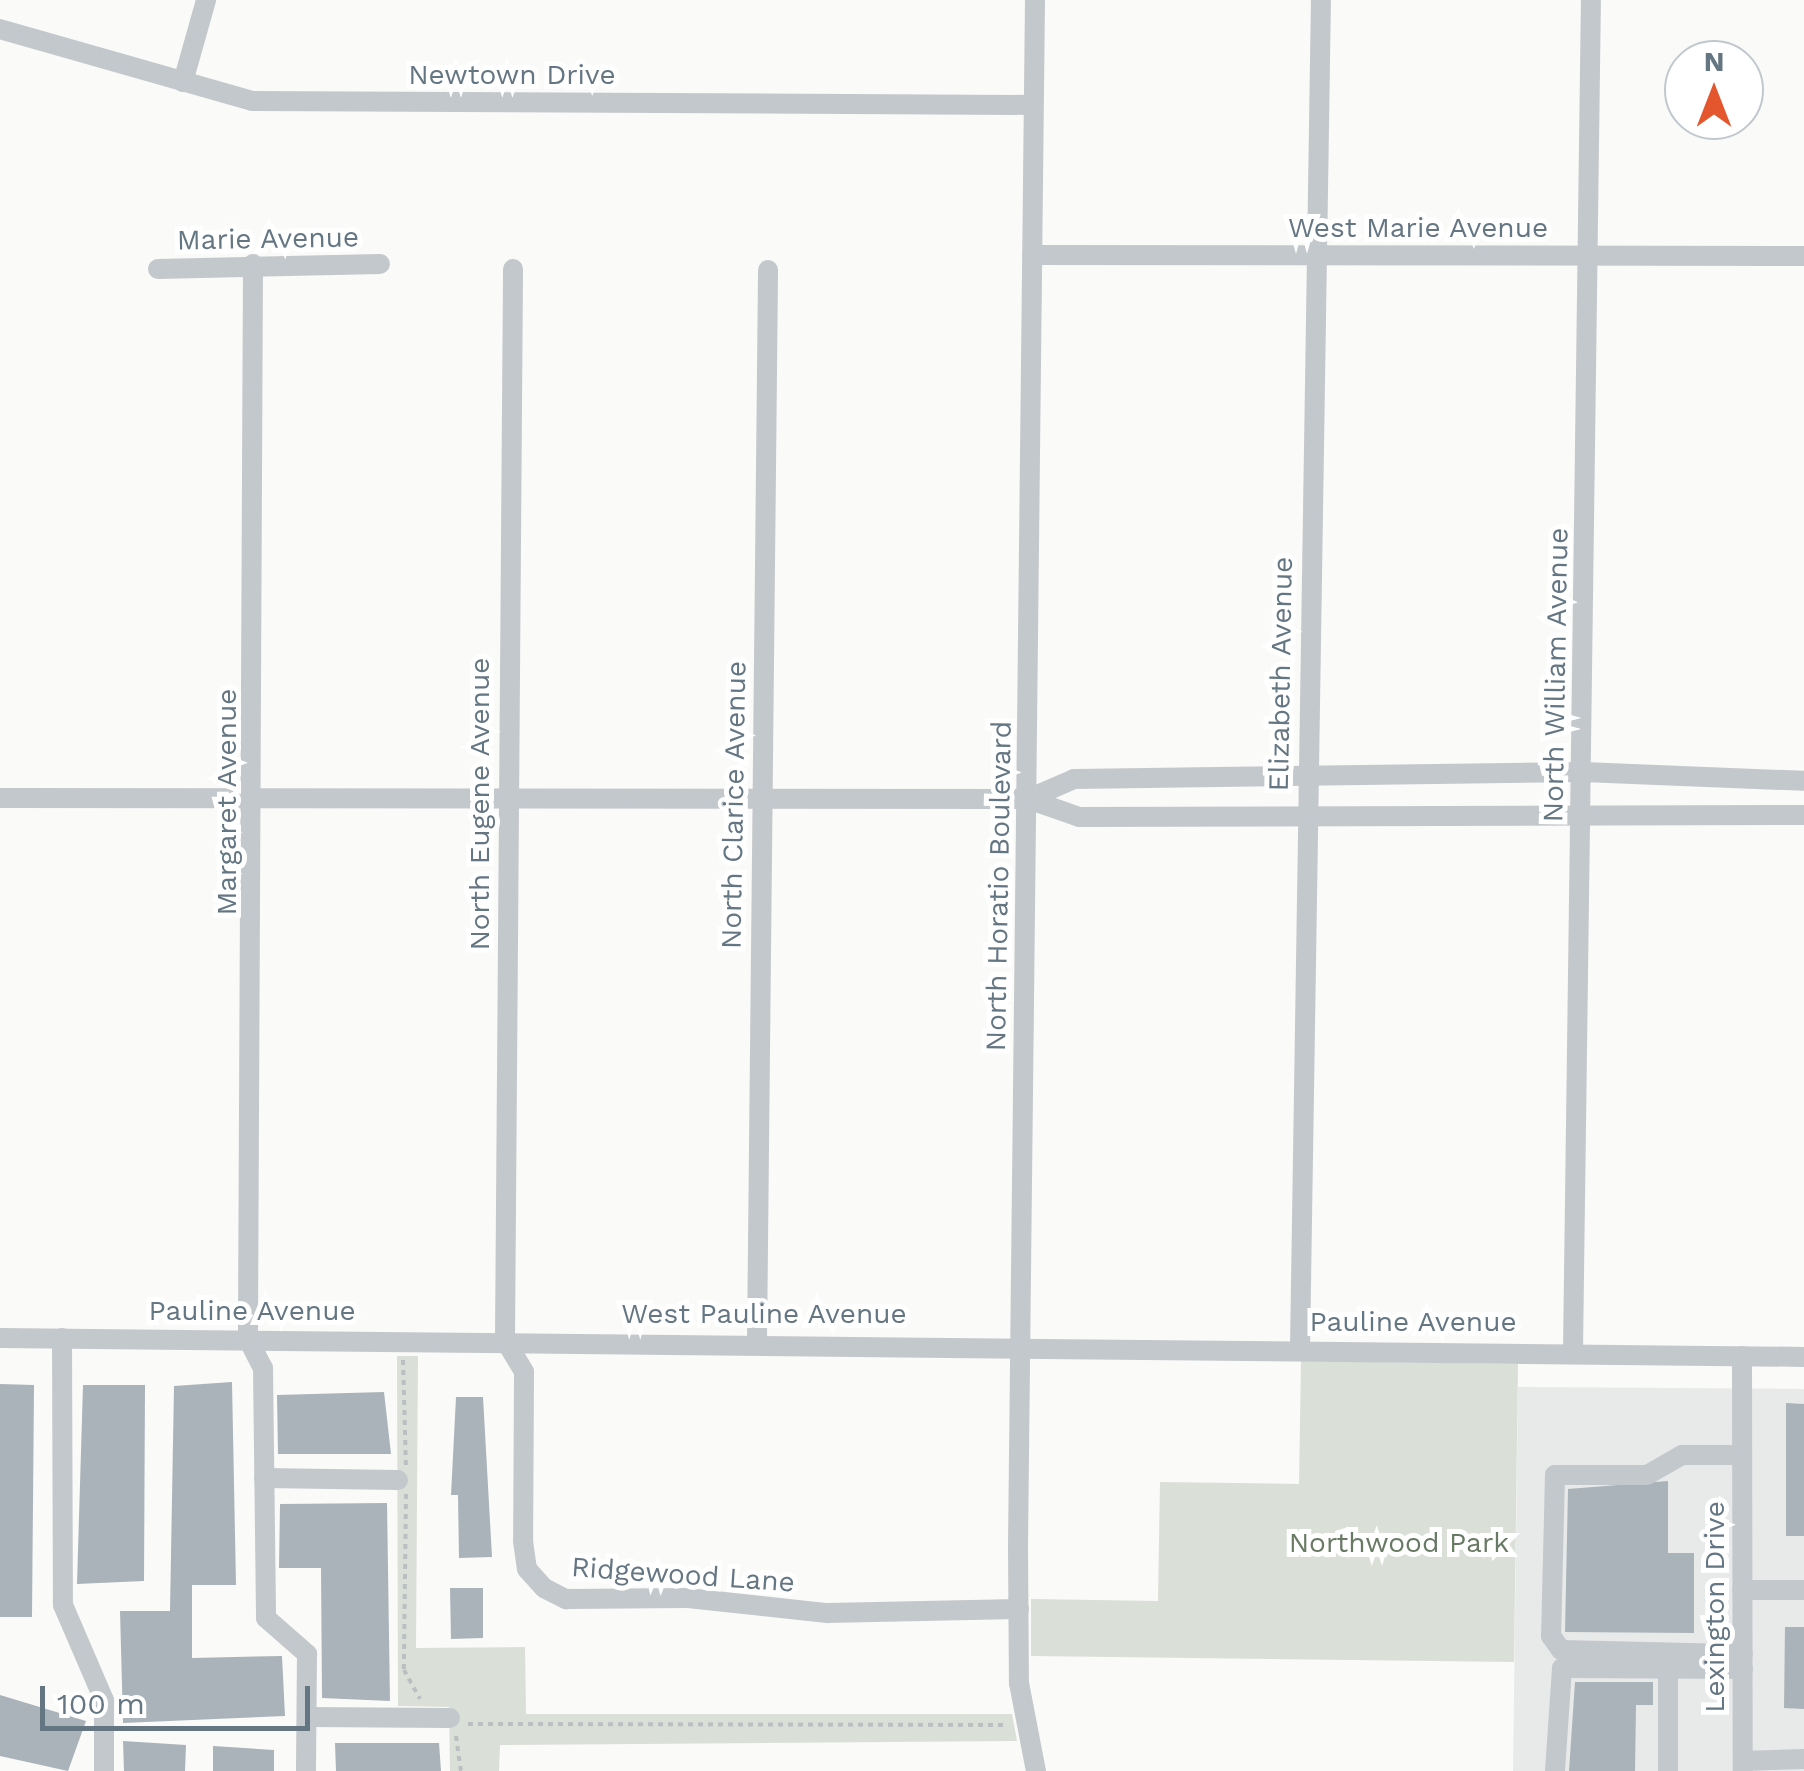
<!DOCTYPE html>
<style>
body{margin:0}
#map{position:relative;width:1804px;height:1771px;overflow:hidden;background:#fafaf8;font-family:"Work Sans",sans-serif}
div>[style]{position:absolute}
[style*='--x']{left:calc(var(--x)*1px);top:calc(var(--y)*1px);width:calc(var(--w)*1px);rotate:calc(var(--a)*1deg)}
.built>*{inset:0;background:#e8e9e9}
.green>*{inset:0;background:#dadfd7}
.building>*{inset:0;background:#aab3b9}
.path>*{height:4px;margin-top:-2px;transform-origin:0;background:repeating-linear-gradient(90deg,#bbbfc2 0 5px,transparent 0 10px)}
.minor>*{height:20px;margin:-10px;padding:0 10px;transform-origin:10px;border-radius:10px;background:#c3c8cc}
span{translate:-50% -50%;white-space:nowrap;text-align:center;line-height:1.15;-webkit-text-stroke:10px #fff;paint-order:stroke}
.street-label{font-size:28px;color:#657683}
.park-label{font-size:28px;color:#687a64}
.north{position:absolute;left:1664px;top:40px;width:100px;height:100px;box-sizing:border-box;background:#fff;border:2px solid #c1c8cd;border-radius:50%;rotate:0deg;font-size:28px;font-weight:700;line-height:40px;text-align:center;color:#657683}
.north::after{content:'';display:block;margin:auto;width:35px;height:45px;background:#e4572e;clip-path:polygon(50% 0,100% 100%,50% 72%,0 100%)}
.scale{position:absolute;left:40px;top:1686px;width:270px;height:45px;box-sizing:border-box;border:5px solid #657683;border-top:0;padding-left:12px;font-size:30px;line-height:35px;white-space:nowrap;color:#657683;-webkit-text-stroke:8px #fff;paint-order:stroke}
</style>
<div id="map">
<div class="built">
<div style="clip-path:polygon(1518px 1387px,1804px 1389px,1804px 1771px,1513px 1771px)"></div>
</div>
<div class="green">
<div style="clip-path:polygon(397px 1356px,418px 1356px,416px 1648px,525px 1647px,526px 1714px,1012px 1714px,1017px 1741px,500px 1745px,499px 1771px,450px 1771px,449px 1707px,398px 1706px)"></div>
<div style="clip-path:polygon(1301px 1361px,1518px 1364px,1514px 1662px,1031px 1656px,1031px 1599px,1158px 1601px,1160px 1482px,1299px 1484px)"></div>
</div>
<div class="building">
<div style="clip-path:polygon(232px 1382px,236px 1585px,192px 1585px,192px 1658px,282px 1656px,285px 1716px,123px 1723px,120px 1611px,170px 1611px,174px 1386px)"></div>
<div style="clip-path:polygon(0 1384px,34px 1385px,32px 1617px,0 1617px)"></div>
<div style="clip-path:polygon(83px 1385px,145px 1385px,144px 1581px,77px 1584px)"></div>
<div style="clip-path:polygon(384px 1392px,391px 1454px,278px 1454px,277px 1395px)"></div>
<div style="clip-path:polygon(456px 1397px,483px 1397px,492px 1557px,459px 1558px,458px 1495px,451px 1495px)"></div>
<div style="clip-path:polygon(1786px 1403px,1804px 1404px,1804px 1536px,1786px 1536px)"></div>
<div style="clip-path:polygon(1668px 1481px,1668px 1553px,1694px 1553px,1694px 1633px,1565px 1632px,1568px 1489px)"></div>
<div style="clip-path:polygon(387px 1503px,390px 1701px,322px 1698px,321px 1568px,279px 1568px,280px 1504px)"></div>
<div style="clip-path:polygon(450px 1588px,483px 1588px,483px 1638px,451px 1639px)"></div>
<div style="clip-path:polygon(1785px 1627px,1804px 1627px,1804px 1709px,1784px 1708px)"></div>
<div style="clip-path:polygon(1575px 1682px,1653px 1682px,1653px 1705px,1636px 1705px,1635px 1771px,1569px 1771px)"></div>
<div style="clip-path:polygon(0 1695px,86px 1721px,68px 1771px,0 1756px)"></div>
<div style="clip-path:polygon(123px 1741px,186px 1745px,185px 1771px,124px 1771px)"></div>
<div style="clip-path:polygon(335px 1743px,439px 1743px,441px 1771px,336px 1771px)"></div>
<div style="clip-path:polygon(213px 1746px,274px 1750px,274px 1771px,213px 1771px)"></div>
</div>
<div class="path">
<div style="--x:403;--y:1360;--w:105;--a:88.4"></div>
<div style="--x:406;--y:1494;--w:176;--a:90.7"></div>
<div style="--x:404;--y:1670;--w:33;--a:61"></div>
<div style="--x:468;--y:1724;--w:540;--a:0.11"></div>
<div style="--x:456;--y:1736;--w:35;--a:82"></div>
</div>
<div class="minor">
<div style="--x:1035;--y:0;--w:1548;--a:90.63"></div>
<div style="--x:1018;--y:1548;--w:135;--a:89.6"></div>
<div style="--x:1019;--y:1683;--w:90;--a:79.1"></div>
<div style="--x:0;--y:29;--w:262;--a:15.9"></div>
<div style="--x:252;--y:101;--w:781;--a:0.29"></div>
<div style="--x:183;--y:82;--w:85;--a:-74.3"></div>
<div style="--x:1032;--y:255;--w:772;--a:0.07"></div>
<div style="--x:253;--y:264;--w:1075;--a:90.27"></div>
<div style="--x:248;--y:1339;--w:33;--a:63"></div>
<div style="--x:263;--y:1368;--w:250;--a:89.3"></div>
<div style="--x:266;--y:1618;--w:55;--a:41.3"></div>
<div style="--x:307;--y:1654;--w:117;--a:90.5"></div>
<div style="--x:158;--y:269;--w:222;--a:-1.3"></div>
<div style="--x:0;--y:798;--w:1028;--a:0.06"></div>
<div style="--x:1028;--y:799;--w:54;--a:19.4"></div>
<div style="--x:1079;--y:817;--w:725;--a:-0.16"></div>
<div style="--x:1028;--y:799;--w:50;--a:-23.5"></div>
<div style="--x:1074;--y:779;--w:509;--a:-0.79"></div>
<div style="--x:1583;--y:772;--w:221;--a:2.3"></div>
<div style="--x:0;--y:1338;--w:1804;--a:0.6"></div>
<div style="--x:62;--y:1338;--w:267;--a:89.8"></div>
<div style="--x:63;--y:1605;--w:103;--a:66.7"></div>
<div style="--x:104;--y:1700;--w:71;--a:90"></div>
<div style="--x:505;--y:1340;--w:1071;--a:-89.57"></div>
<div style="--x:505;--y:1340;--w:37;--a:59"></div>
<div style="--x:524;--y:1372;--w:169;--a:90.3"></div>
<div style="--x:523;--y:1541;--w:28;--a:82"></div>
<div style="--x:527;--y:1569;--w:25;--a:48"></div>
<div style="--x:544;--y:1588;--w:25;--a:27"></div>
<div style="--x:566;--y:1599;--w:122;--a:-0.5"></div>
<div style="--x:688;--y:1598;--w:140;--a:6.2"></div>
<div style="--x:827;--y:1613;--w:192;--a:-1.2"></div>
<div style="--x:757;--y:1342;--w:1072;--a:-89.41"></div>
<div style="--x:1300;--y:1349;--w:1349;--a:-89.11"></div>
<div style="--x:1573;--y:1351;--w:1351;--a:-89.24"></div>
<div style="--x:1742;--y:1356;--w:415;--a:89.9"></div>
<div style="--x:1742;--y:1455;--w:60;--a:180"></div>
<div style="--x:1682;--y:1455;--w:40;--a:150.3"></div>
<div style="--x:1647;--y:1475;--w:92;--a:180"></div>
<div style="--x:1555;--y:1475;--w:161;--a:91.4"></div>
<div style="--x:1551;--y:1636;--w:17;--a:54"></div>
<div style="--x:1561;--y:1650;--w:182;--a:1.3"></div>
<div style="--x:264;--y:1478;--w:134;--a:0.9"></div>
<div style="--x:1742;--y:1590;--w:62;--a:0"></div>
<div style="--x:307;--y:1717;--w:143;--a:0.4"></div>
<div style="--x:1743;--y:1761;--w:61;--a:-1.9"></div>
<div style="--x:1555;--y:1771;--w:103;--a:-86.1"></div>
<div style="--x:1562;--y:1668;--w:181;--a:0.3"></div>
<div style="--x:1668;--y:1771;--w:103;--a:-90"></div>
</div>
<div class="street-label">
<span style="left:512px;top:75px">Newtown Drive</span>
<span style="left:1418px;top:228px">West Marie Avenue</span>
<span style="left:268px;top:239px;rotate:-1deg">Marie Avenue</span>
<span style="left:1281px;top:674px;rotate:-89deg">Elizabeth Avenue</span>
<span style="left:1556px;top:675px;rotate:-89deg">North William Avenue</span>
<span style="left:227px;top:802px;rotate:-90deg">Margaret Avenue</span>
<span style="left:480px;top:804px;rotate:-90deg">North Eugene Avenue</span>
<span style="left:734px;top:805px;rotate:-89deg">North Clarice Avenue</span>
<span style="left:999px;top:886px;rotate:-89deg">North Horatio Boulevard</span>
<span style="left:252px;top:1311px">Pauline Avenue</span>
<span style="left:764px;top:1314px">West Pauline Avenue</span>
<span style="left:1413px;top:1322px">Pauline Avenue</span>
<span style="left:683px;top:1575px;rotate:4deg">Ridgewood Lane</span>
<span style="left:1715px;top:1607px;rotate:-90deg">Lexington Drive</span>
</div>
<div class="park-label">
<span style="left:1399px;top:1543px">Northwood Park</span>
</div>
<div class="north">N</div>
<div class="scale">100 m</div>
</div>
